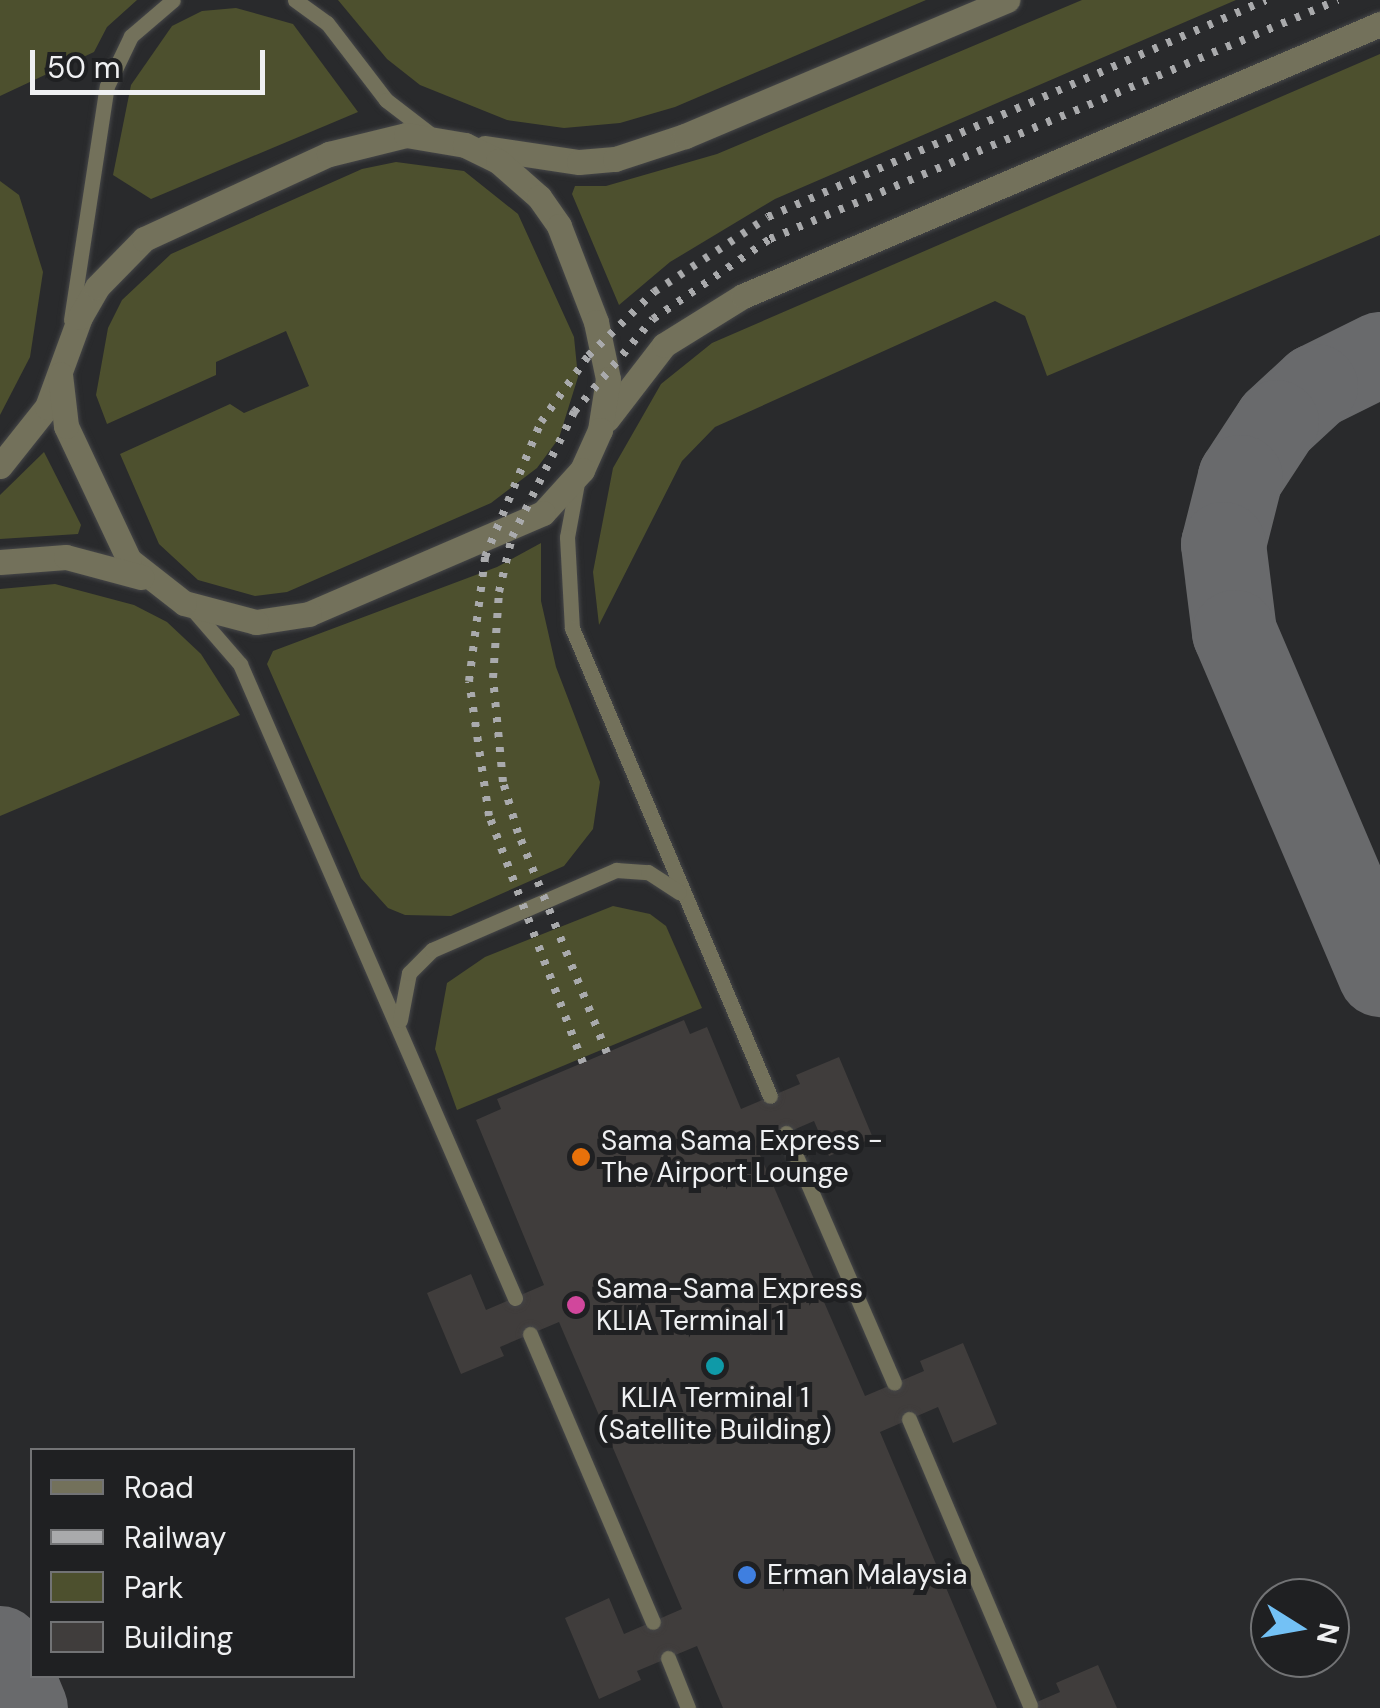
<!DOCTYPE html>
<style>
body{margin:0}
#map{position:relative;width:1380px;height:1708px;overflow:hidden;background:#292a2c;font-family:"DM Sans",sans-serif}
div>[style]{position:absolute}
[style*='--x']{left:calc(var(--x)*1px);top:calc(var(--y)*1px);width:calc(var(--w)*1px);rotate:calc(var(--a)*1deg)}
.green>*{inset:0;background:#4d502e}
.taxiway>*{height:85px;margin:-42.5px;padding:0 42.5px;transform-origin:42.5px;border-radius:42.5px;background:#696a6c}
.building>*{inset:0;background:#403d3c}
.roads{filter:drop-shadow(0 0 2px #454648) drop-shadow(0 0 2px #454648)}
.service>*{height:15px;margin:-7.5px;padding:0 7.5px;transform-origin:7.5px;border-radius:7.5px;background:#73715b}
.minor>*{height:25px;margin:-12.5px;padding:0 12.5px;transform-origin:12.5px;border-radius:12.5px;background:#73715b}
.rail>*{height:8px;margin-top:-4px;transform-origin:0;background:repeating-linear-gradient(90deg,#a9aaac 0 5px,transparent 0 15px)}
.dots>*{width:28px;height:28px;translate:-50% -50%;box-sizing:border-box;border:5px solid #1f2022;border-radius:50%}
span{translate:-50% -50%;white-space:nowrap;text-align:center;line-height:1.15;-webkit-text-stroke:10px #1f2022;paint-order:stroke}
.poi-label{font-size:28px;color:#eff0f2}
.left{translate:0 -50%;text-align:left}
.legend{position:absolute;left:30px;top:1448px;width:325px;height:230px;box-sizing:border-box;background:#1f2022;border:2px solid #727375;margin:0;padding:12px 18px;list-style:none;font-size:30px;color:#eff0f2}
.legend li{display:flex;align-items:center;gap:20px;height:50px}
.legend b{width:50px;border:2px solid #727375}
.north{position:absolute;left:1250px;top:1578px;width:100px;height:100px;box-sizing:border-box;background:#1f2022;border:2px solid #727375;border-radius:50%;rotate:101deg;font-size:28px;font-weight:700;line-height:40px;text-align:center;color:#eff0f2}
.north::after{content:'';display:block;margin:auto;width:35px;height:45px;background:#73c1f5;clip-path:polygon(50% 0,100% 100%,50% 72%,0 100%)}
.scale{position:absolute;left:30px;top:50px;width:235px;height:45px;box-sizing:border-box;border:5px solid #eff0f2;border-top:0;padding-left:12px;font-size:30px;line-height:35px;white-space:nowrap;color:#eff0f2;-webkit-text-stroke:8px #1f2022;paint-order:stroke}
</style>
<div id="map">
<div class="green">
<div style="clip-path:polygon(0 0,137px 0,107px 27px,94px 52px,0 96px)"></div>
<div style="clip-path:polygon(338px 0,926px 0,675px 107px,620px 123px,564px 128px,507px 120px,420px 85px,387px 59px)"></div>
<div style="clip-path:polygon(1082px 0,1236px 0,775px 199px,670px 262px,619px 305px,572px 194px,575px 186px,606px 186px,717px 154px)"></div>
<div style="clip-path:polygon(236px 8px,293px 24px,358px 112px,151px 199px,113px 175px,131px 85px,172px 26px,202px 11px)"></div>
<div style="clip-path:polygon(1380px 54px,1380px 235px,1047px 376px,1025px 316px,995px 301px,715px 427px,682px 461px,599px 625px,593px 572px,613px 468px,661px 384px,712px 343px)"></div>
<div style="clip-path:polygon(396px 162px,464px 171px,518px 214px,574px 337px,578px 377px,559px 438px,537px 468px,491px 503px,287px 592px,255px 596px,198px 580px,159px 544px,120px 454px,230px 404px,244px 413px,309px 386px,286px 331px,216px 362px,216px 375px,107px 424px,96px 395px,108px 328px,122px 300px,171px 254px,362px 169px)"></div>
<div style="clip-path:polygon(0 181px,19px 195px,43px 272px,30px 357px,0 415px)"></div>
<div style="clip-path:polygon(44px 452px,81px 525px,78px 534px,0 539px,0 495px)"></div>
<div style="clip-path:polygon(541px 543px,541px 601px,556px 667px,600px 782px,593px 829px,564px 866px,451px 916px,405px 915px,388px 908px,361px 878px,267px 664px,273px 651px,497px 567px)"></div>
<div style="clip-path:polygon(55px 584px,134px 605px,167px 622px,201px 654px,240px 715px,0 816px,0 589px)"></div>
<div style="clip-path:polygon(613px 906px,650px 914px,666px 926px,702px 1008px,457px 1110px,435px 1049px,447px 983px,485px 957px)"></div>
</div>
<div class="taxiway">
<div style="--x:1380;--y:354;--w:72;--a:153.8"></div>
<div style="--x:1315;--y:386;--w:53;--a:137.3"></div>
<div style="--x:1276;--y:422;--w:66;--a:123.2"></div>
<div style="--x:1240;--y:477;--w:69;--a:104.2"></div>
<div style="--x:1223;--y:544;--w:89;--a:82.9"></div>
<div style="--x:1234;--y:632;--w:372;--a:66.9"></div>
<div style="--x:0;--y:1648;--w:65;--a:67.4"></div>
</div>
<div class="building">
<div style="clip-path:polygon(684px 1020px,690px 1034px,707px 1027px,741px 1109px,800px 1084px,796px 1075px,839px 1057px,873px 1138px,829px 1156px,814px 1121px,756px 1146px,865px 1396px,924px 1371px,920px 1361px,963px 1343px,997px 1424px,953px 1443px,938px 1407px,880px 1432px,997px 1708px,723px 1708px,697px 1646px,637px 1671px,641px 1680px,599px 1699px,565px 1618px,609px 1598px,624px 1634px,682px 1609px,559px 1322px,500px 1347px,504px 1356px,461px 1374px,427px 1293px,471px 1274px,486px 1310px,544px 1285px,476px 1120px,501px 1109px,497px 1099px)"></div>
<div style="clip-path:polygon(1098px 1665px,1117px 1708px,1023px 1708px,1060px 1692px,1056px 1683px)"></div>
</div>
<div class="roads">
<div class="service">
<div style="--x:295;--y:0;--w:39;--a:36"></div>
<div style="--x:327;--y:23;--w:97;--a:52.5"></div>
<div style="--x:386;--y:100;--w:54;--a:37.5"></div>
<div style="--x:71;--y:320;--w:237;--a:-81.3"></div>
<div style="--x:107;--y:86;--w:55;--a:-64.4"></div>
<div style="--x:131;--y:36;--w:55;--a:-40.6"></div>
<div style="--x:577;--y:483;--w:55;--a:100.5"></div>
<div style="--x:567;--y:537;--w:91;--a:86.9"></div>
<div style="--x:572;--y:628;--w:508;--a:67.07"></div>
<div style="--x:195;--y:612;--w:69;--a:49.1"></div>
<div style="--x:240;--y:664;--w:691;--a:66.55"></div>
<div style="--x:400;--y:1020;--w:48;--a:-79.2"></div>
<div style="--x:409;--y:973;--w:33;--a:-45"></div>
<div style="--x:432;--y:950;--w:201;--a:-23.5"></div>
<div style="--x:616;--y:870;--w:32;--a:4"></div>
<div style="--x:648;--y:872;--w:37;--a:33"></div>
<div style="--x:786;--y:1133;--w:272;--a:66.6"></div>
<div style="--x:530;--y:1334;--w:313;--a:66.9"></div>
<div style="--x:909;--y:1419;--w:311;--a:67.1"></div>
<div style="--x:668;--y:1658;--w:54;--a:68.2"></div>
</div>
<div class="minor">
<div style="--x:485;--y:148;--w:95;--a:8.5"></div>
<div style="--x:579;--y:162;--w:36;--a:-5"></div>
<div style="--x:615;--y:159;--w:74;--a:-18.2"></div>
<div style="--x:685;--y:136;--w:350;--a:-22.9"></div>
<div style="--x:607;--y:419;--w:93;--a:-52.4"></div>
<div style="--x:664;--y:345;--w:93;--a:-31.8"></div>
<div style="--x:743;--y:296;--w:693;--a:-23.12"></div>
<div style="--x:0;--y:466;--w:75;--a:-51.5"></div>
<div style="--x:47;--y:407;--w:96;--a:-69.9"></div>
<div style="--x:80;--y:317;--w:34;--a:-60"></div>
<div style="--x:97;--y:287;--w:67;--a:-45.6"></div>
<div style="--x:144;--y:239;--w:204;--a:-24.7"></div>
<div style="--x:329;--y:154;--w:79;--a:-13.9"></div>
<div style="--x:406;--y:135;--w:60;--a:9.6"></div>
<div style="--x:465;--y:145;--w:37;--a:26"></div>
<div style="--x:498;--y:161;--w:55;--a:41.3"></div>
<div style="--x:539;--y:197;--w:35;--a:55"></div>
<div style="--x:559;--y:226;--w:103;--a:68.9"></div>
<div style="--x:596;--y:322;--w:58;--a:78.1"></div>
<div style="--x:608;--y:379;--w:52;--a:98.9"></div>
<div style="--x:600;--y:430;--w:44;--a:114.2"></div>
<div style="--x:582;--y:470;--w:58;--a:132.2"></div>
<div style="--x:543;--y:513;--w:255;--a:156.7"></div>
<div style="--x:309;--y:614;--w:54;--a:171.4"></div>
<div style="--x:256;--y:622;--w:74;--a:-165.2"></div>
<div style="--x:184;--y:603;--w:70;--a:-142"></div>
<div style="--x:129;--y:560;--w:148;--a:-115.2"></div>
<div style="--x:66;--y:426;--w:52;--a:-96.6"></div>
<div style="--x:0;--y:562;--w:66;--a:-4.3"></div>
<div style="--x:66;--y:557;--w:78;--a:14.9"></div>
</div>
</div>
<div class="rail">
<div style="--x:607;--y:1053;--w:237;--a:-112"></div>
<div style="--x:518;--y:833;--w:53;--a:-106.4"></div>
<div style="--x:503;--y:782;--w:104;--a:-95.5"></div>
<div style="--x:493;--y:678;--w:86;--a:-86"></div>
<div style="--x:499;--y:592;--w:57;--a:-76.7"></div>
<div style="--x:512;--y:537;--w:140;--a:-63.6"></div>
<div style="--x:574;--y:412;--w:122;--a:-49.7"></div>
<div style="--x:653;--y:319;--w:142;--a:-34.4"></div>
<div style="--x:770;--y:239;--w:616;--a:-22.82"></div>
<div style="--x:583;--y:1063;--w:264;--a:-110.8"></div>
<div style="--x:489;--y:816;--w:136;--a:-98.4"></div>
<div style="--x:469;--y:681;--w:125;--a:-82.6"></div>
<div style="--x:485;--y:557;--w:146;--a:-67.5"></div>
<div style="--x:541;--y:422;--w:81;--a:-54.5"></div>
<div style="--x:588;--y:356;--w:92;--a:-44.1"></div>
<div style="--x:654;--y:292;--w:136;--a:-33.3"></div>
<div style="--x:768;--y:217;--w:543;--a:-23.54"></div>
</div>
<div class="dots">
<div style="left:581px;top:1157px;background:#e8710a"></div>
<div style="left:576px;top:1305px;background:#d1479c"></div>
<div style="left:715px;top:1366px;background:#0f9aa8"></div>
<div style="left:747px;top:1575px;background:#3f7fe0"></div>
</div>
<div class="poi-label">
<span class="left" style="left:601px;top:1157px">Sama Sama Express -<br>The Airport Lounge</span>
<span class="left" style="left:596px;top:1305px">Sama-Sama Express<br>KLIA Terminal 1</span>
<span style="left:715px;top:1414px">KLIA Terminal 1<br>(Satellite Building)</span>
<span class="left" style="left:767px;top:1575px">Erman Malaysia</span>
</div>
<ul class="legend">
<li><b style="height:12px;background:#73715b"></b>Road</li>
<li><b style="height:12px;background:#a9aaac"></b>Railway</li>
<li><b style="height:28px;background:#4d502e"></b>Park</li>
<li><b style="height:28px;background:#403d3c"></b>Building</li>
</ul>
<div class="north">N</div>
<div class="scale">50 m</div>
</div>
